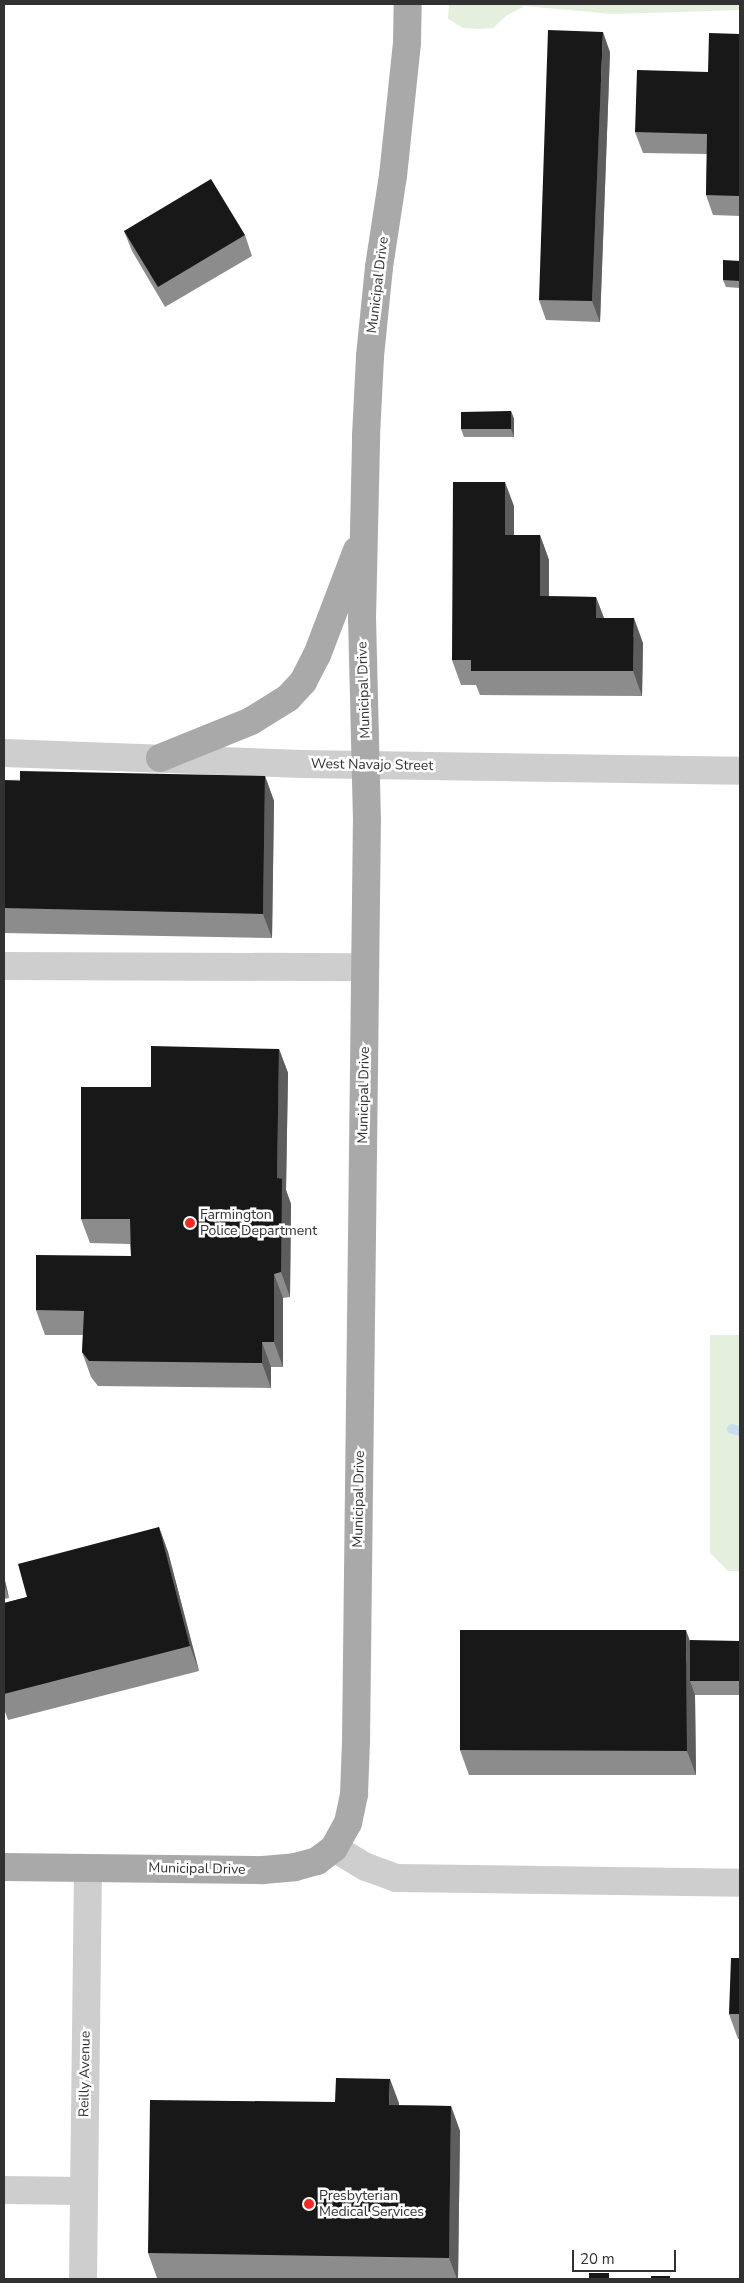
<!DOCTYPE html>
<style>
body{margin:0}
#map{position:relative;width:744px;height:2283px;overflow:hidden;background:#fff;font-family:"Nunito Sans",sans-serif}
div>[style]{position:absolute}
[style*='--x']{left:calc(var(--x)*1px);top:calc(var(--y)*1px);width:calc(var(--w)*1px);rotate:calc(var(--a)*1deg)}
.green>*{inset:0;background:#e5efde}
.stream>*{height:10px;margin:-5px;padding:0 5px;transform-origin:5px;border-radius:5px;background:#c9ddf0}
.minor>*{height:28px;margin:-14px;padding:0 14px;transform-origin:14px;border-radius:14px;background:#cecece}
.major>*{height:28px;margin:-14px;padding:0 14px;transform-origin:14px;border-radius:14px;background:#a9a9a9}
.wall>*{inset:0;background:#8c8c8c}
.shaded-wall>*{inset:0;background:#5d5d5d}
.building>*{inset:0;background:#181818}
.dots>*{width:14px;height:14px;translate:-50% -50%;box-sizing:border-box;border:2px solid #fff;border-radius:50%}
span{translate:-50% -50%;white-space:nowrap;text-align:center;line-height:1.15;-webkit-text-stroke:5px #fff;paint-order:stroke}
.street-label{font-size:14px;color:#313131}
.poi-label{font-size:14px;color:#313131}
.left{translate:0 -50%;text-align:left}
.frame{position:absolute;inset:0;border:5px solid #313131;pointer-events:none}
.scale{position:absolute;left:572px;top:2250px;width:104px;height:22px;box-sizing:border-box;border:2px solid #313131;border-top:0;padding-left:6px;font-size:15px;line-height:18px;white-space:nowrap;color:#313131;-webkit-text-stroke:4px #fff;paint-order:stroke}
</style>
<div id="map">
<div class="green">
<div style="clip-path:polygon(449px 4px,740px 4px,740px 10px,612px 14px,524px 6px,506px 16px,493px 28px,478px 29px,463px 28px,448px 19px)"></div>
<div style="clip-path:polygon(710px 1335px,740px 1335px,740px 1571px,728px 1571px,710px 1553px)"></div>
</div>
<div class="stream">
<div style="--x:732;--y:1429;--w:8;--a:14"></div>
</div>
<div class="minor">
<div style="--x:4;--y:753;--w:299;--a:2.1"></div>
<div style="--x:303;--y:764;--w:437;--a:0.9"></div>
<div style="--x:4;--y:966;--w:361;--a:0.2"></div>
<div style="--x:334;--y:1848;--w:37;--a:31"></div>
<div style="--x:366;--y:1867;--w:32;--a:20"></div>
<div style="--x:396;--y:1878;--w:344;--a:0.8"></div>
<div style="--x:4;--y:2190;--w:80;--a:0.7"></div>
<div style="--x:83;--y:2279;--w:411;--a:-89.3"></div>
</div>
<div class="major">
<div style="--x:160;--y:758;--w:98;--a:-22.1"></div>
<div style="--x:251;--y:721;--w:44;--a:-31.9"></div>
<div style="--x:288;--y:698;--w:22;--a:-47"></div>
<div style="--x:303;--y:682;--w:30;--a:-63"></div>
<div style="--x:317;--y:655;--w:112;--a:-69.1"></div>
<div style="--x:4;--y:1867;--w:259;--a:0.7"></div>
<div style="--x:263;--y:1870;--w:32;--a:-5"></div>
<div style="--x:295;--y:1867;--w:23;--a:-15"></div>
<div style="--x:317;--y:1861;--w:21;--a:-37"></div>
<div style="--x:334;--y:1848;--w:29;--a:-61"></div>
<div style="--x:348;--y:1823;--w:30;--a:-78"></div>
<div style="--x:354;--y:1794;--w:52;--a:-87.8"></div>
<div style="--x:356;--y:1742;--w:921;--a:-89.32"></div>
<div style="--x:367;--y:821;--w:202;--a:-91.4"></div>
<div style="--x:362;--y:619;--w:183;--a:-88.7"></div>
<div style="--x:366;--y:436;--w:80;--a:-87.1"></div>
<div style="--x:370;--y:356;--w:89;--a:-84.2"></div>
<div style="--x:379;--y:267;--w:92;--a:-81.3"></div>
<div style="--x:393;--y:176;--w:134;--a:-84"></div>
<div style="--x:407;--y:43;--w:39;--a:-89"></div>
</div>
<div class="wall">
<div style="clip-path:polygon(740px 34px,740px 216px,713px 215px,706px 195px,707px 154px,643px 153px,635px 132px,708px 72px)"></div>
<div style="clip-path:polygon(610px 52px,600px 322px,546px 320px,539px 300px)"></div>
<div style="clip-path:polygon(124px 231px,245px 235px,252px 256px,165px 307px,132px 251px)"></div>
<div style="clip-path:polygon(740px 261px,740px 288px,726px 287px,723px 280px)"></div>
<div style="clip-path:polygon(511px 411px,514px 419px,514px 437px,464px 437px,461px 429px)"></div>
<div style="clip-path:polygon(514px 506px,514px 535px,540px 535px,549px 560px,549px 596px,596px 597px,604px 618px,643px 643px,642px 696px,480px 695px,476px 685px,461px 685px,452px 660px)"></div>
<div style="clip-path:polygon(265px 776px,274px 801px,272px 938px,4px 933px,4px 780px)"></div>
<div style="clip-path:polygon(279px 1049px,288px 1073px,286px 1190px,291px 1204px,290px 1297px,283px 1298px,283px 1367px,271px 1367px,271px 1388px,98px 1386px,91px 1377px,82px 1352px,83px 1335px,45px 1335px,36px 1310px,131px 1256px,130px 1244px,90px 1243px,81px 1219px,151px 1087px)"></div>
<div style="clip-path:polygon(159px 1527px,168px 1552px,199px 1671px,8px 1720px,4px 1709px,4px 1603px,27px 1597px)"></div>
<div style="clip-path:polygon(4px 1576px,9px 1598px,4px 1599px)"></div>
<div style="clip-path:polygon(740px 1641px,740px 1695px,695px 1695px,696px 1775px,469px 1775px,460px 1750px)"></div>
<div style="clip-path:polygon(740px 1958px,740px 2039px,738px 2039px,729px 2014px)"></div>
<div style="clip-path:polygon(399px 2103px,398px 2105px,451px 2106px,460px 2131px,458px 2279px,265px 2279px,157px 2278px,148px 2253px)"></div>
</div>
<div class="shaded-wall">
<div style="clip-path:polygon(603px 32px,610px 52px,600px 322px,592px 301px)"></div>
<div style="clip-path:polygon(740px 141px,740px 200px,739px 196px)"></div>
<div style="clip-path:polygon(511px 411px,514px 419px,514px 437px,511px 429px)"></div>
<div style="clip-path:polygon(505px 482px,514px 506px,514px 560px,505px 535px)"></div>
<div style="clip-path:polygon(540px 535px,549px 560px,549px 621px,540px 596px)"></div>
<div style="clip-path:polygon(596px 597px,605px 621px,596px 618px)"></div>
<div style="clip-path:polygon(634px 618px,643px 643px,642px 696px,633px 671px)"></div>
<div style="clip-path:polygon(265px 776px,274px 801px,272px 938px,263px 914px)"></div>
<div style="clip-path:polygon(279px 1049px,288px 1073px,286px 1190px,291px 1204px,290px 1297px,281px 1272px,277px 1178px)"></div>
<div style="clip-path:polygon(274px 1274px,283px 1298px,283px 1367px,274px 1342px)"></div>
<div style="clip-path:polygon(262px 1342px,271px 1367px,271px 1388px,262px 1363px)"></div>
<div style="clip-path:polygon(159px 1527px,168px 1552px,199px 1671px,190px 1646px)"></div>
<div style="clip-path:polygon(4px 1576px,5px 1581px,9px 1598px,4px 1584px)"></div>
<div style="clip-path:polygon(686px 1630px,695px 1655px,690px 1681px,695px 1695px,696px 1775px,687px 1751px)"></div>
<div style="clip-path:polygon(390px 2079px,399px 2103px,398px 2129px,389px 2105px)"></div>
<div style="clip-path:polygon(451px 2106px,460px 2131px,458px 2279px,457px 2279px,449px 2258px)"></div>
</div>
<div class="building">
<div style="clip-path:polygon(548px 30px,603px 32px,592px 301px,539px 300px)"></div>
<div style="clip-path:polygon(709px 33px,740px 34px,740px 141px,739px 196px,706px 195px,707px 134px,635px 132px,637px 70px,708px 72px)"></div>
<div style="clip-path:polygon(211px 179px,245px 235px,158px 287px,124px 231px)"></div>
<div style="clip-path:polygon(723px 260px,740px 261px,740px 281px,723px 280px)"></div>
<div style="clip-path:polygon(511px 411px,511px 429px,461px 429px,461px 412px)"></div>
<div style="clip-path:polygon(453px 482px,505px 482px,505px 535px,540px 535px,540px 596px,596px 597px,596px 618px,634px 618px,633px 671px,471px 671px,471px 660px,452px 660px)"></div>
<div style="clip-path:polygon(20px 771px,265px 776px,263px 914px,4px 908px,4px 780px,20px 781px)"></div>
<div style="clip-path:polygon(151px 1046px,279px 1049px,277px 1178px,282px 1179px,281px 1272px,274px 1274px,274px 1342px,262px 1342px,262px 1363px,89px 1361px,82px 1352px,84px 1311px,36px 1310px,36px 1255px,131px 1256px,130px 1219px,81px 1219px,81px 1087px,151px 1087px)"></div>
<div style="clip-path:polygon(159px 1527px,190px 1646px,4px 1694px,4px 1603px,27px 1597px,18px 1564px)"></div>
<div style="clip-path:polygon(460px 1630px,686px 1630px,687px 1751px,460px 1750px)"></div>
<div style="clip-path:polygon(690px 1640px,740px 1641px,740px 1681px,690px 1681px)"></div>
<div style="clip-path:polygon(731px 1958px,740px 1958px,740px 2014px,729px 2014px)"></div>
<div style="clip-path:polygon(336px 2078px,390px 2079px,389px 2105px,451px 2106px,449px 2258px,148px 2253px,150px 2100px,335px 2102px)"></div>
<div style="clip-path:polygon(589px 2273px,609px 2273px,609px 2279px,589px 2279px)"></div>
<div style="clip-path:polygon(651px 2276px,670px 2276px,670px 2279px,651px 2279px)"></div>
</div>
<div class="dots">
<div style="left:190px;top:1223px;background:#f62825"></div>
<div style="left:309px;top:2204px;background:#f62825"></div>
</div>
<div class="street-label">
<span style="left:378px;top:285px;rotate:-83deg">Municipal Drive</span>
<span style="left:364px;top:690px;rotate:-92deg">Municipal Drive</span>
<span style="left:372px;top:765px;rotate:1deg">West Navajo Street</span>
<span style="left:364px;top:1095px;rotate:-89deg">Municipal Drive</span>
<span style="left:359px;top:1499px;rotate:-89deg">Municipal Drive</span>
<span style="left:197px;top:1869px;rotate:1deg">Municipal Drive</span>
<span style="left:85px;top:2074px;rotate:-89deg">Reilly Avenue</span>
</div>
<div class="poi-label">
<span class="left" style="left:200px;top:1223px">Farmington<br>Police Department</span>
<span class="left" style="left:319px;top:2204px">Presbyterian<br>Medical Services</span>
</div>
<div class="frame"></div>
<div class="scale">20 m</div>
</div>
